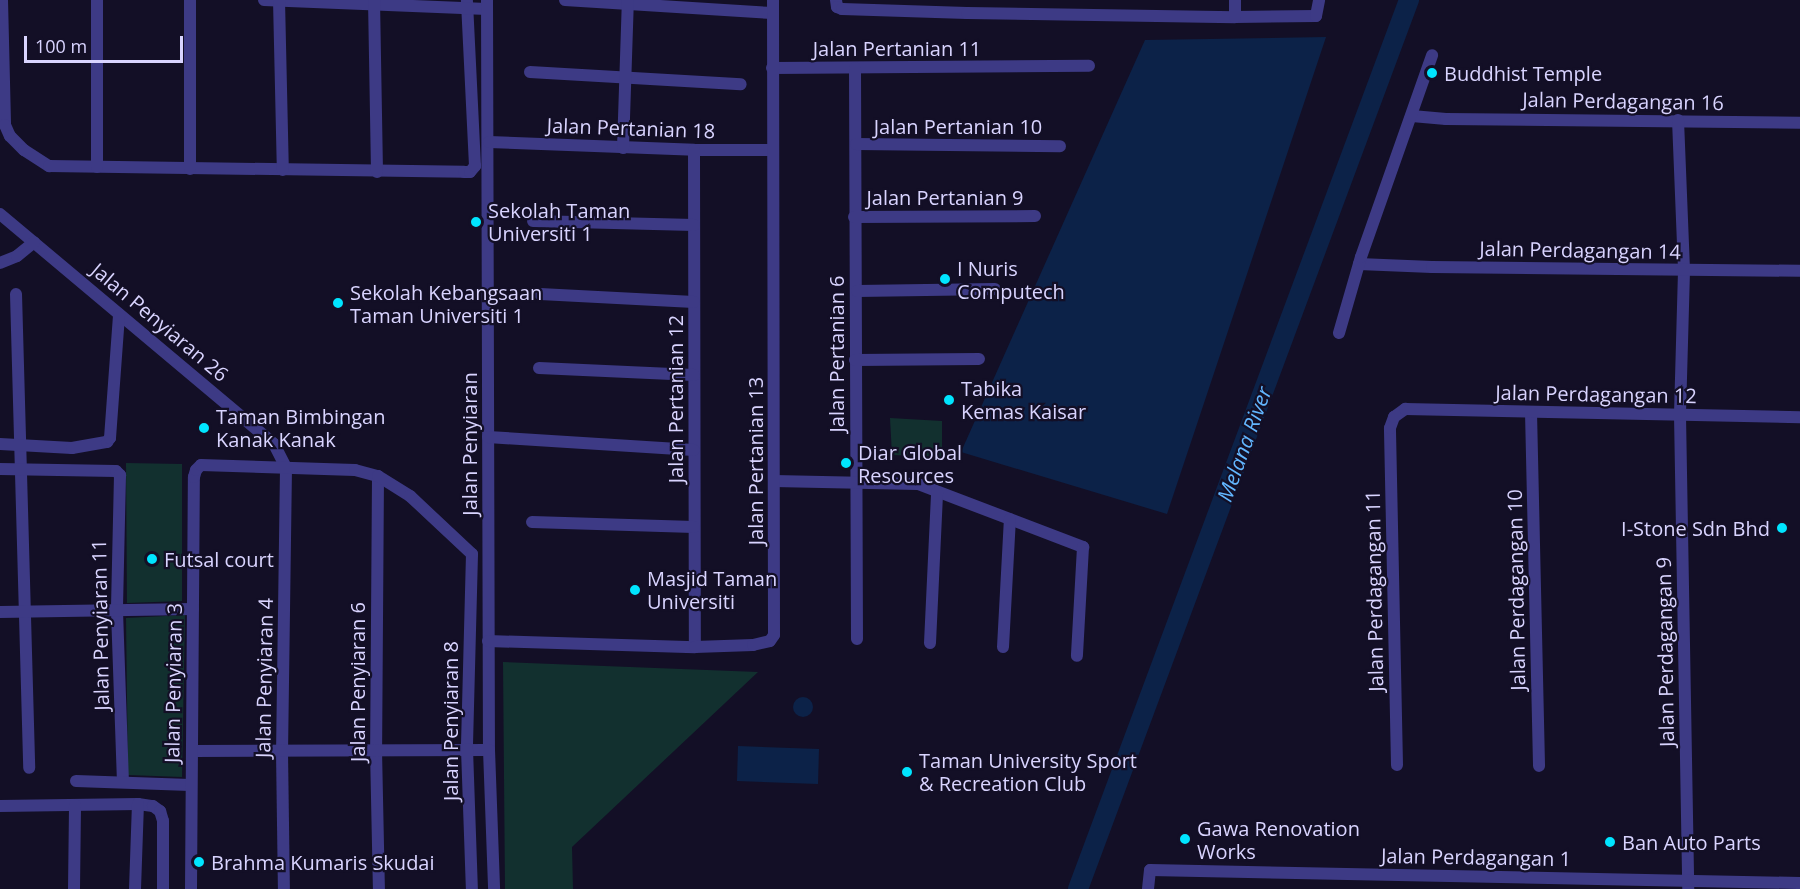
<!DOCTYPE html>
<style>
body{margin:0}
#map{position:relative;width:1800px;height:889px;overflow:hidden;background:#130f26;font-family:"Open Sans",sans-serif}
div>[style]{position:absolute}
[style*='--x']{left:calc(var(--x)*1px);top:calc(var(--y)*1px);width:calc(var(--w)*1px);rotate:calc(var(--a)*1deg)}
.green>*{inset:0;background:#12302f}
.water>*{inset:0;background:#0c2248}
.round{border-radius:50%}
.river>*{height:20px;margin:-10px;padding:0 10px;transform-origin:10px;border-radius:10px;background:#0c2248}
.minor>*{height:12px;margin:-6px;padding:0 6px;transform-origin:6px;border-radius:6px;background:#3d3a85}
.dots>*{width:16px;height:16px;translate:-50% -50%;box-sizing:border-box;border:3px solid #130f26;border-radius:50%}
span{translate:-50% -50%;white-space:nowrap;text-align:center;line-height:1.15;-webkit-text-stroke:4.5px #130f26;paint-order:stroke}
.street-label{font-size:20px;color:#d9d4ff}
.poi-label{font-size:20px;color:#d9d4ff}
.left{translate:0 -50%;text-align:left}
.right{translate:-100% -50%;text-align:right}
.water-label{font-size:21px;color:#62b6ff;font-style:italic}
.scale{position:absolute;left:24px;top:36px;width:159px;height:27px;box-sizing:border-box;border:3px solid #d9d4ff;border-top:0;padding-left:8px;font-size:18px;line-height:21px;white-space:nowrap;color:#d9d4ff;-webkit-text-stroke:4px #130f26;paint-order:stroke}
</style>
<div id="map">
<div class="green">
<div style="clip-path:polygon(890px 418px,942px 421px,942px 457px,892px 455px)"></div>
<div style="clip-path:polygon(126px 463px,182px 464px,182px 601px,127px 603px)"></div>
<div style="clip-path:polygon(185px 615px,182px 777px,128px 775px,126px 618px)"></div>
<div style="clip-path:polygon(503px 662px,758px 672px,572px 847px,573px 889px,505px 889px)"></div>
</div>
<div class="water">
<div style="clip-path:polygon(1326px 37px,1167px 514px,961px 452px,1145px 40px)"></div>
<div class="round" style="left:793px;top:697px;width:20px;height:20px"></div>
<div style="clip-path:polygon(738px 746px,819px 749px,818px 784px,737px 781px)"></div>
</div>
<div class="river">
<div style="--x:1078;--y:889;--w:949;--a:-69.58"></div>
</div>
<div class="minor">
<div style="--x:2;--y:0;--w:125;--a:88.6"></div>
<div style="--x:5;--y:125;--w:12;--a:66"></div>
<div style="--x:10;--y:136;--w:20;--a:45"></div>
<div style="--x:24;--y:150;--w:30;--a:33"></div>
<div style="--x:49;--y:166;--w:415;--a:0.8"></div>
<div style="--x:464;--y:172;--w:6;--a:0"></div>
<div style="--x:470;--y:172;--w:8;--a:-50"></div>
<div style="--x:475;--y:166;--w:166;--a:-92.8"></div>
<div style="--x:97;--y:0;--w:167;--a:90"></div>
<div style="--x:264;--y:0;--w:223;--a:2.3"></div>
<div style="--x:279;--y:0;--w:170;--a:88.7"></div>
<div style="--x:374;--y:0;--w:172;--a:89"></div>
<div style="--x:487;--y:0;--w:750;--a:89.85"></div>
<div style="--x:489;--y:750;--w:139;--a:87.9"></div>
<div style="--x:565;--y:0;--w:208;--a:3.6"></div>
<div style="--x:836;--y:0;--w:7;--a:82"></div>
<div style="--x:837;--y:7;--w:5;--a:22"></div>
<div style="--x:842;--y:9;--w:125;--a:1.8"></div>
<div style="--x:967;--y:13;--w:268;--a:0.9"></div>
<div style="--x:1235;--y:17;--w:81;--a:-0.7"></div>
<div style="--x:1316;--y:16;--w:16;--a:-79"></div>
<div style="--x:1235;--y:0;--w:17;--a:90"></div>
<div style="--x:772;--y:68;--w:317;--a:-0.4"></div>
<div style="--x:855;--y:68;--w:571;--a:89.8"></div>
<div style="--x:530;--y:72;--w:211;--a:3.3"></div>
<div style="--x:1412;--y:116;--w:34;--a:5"></div>
<div style="--x:1446;--y:119;--w:354;--a:0.6"></div>
<div style="--x:1678;--y:120;--w:151;--a:87.7"></div>
<div style="--x:1684;--y:271;--w:144;--a:91.6"></div>
<div style="--x:1680;--y:415;--w:474;--a:89"></div>
<div style="--x:489;--y:142;--w:205;--a:2.2"></div>
<div style="--x:694;--y:150;--w:79;--a:0"></div>
<div style="--x:856;--y:144;--w:204;--a:0.6"></div>
<div style="--x:623;--y:148;--w:148;--a:-88.1"></div>
<div style="--x:694;--y:150;--w:497;--a:89.9"></div>
<div style="--x:190;--y:169;--w:169;--a:-90"></div>
<div style="--x:0;--y:214;--w:358;--a:40"></div>
<div style="--x:274;--y:444;--w:27;--a:63"></div>
<div style="--x:286;--y:468;--w:284;--a:90.8"></div>
<div style="--x:282;--y:752;--w:137;--a:89.2"></div>
<div style="--x:854;--y:217;--w:181;--a:-0.3"></div>
<div style="--x:533;--y:221;--w:161;--a:1.4"></div>
<div style="--x:0;--y:263;--w:18;--a:-22"></div>
<div style="--x:17;--y:256;--w:22;--a:-39"></div>
<div style="--x:1359;--y:264;--w:73;--a:2.4"></div>
<div style="--x:1432;--y:267;--w:368;--a:0.6"></div>
<div style="--x:857;--y:291;--w:138;--a:-0.8"></div>
<div style="--x:16;--y:294;--w:474;--a:88.4"></div>
<div style="--x:540;--y:294;--w:154;--a:3"></div>
<div style="--x:1339;--y:333;--w:79;--a:-73.9"></div>
<div style="--x:1361;--y:257;--w:214;--a:-70.6"></div>
<div style="--x:855;--y:360;--w:124;--a:-0.5"></div>
<div style="--x:539;--y:368;--w:155;--a:2.6"></div>
<div style="--x:1531;--y:412;--w:354;--a:88.7"></div>
<div style="--x:488;--y:437;--w:206;--a:3.6"></div>
<div style="--x:0;--y:444;--w:72;--a:3.2"></div>
<div style="--x:72;--y:448;--w:36;--a:-10"></div>
<div style="--x:107;--y:442;--w:5;--a:-53"></div>
<div style="--x:110;--y:438;--w:124;--a:-85.8"></div>
<div style="--x:0;--y:469;--w:116;--a:1"></div>
<div style="--x:116;--y:471;--w:6;--a:45"></div>
<div style="--x:120;--y:475;--w:136;--a:91.3"></div>
<div style="--x:117;--y:611;--w:170;--a:88"></div>
<div style="--x:378;--y:476;--w:274;--a:90.4"></div>
<div style="--x:376;--y:750;--w:139;--a:88.8"></div>
<div style="--x:774;--y:481;--w:144;--a:1.2"></div>
<div style="--x:918;--y:484;--w:177;--a:20.9"></div>
<div style="--x:1083;--y:547;--w:109;--a:93.2"></div>
<div style="--x:532;--y:522;--w:162;--a:1.8"></div>
<div style="--x:0;--y:612;--w:193;--a:-0.9"></div>
<div style="--x:488;--y:641;--w:207;--a:1.7"></div>
<div style="--x:695;--y:647;--w:58;--a:-2"></div>
<div style="--x:753;--y:645;--w:17;--a:-13"></div>
<div style="--x:770;--y:641;--w:7;--a:-56"></div>
<div style="--x:774;--y:635;--w:635;--a:-90.09"></div>
<div style="--x:930;--y:643;--w:151;--a:-87.3"></div>
<div style="--x:1003;--y:647;--w:128;--a:-86.9"></div>
<div style="--x:193;--y:751;--w:296;--a:-0.2"></div>
<div style="--x:1397;--y:765;--w:337;--a:-91.2"></div>
<div style="--x:1390;--y:428;--w:12;--a:-70"></div>
<div style="--x:1394;--y:417;--w:14;--a:-36"></div>
<div style="--x:1405;--y:409;--w:395;--a:1.2"></div>
<div style="--x:76;--y:781;--w:114;--a:2"></div>
<div style="--x:0;--y:806;--w:138;--a:-0.8"></div>
<div style="--x:138;--y:804;--w:15;--a:8"></div>
<div style="--x:153;--y:806;--w:9;--a:36"></div>
<div style="--x:160;--y:811;--w:10;--a:73"></div>
<div style="--x:163;--y:821;--w:68;--a:90"></div>
<div style="--x:74;--y:889;--w:84;--a:-89.3"></div>
<div style="--x:135;--y:889;--w:85;--a:-88"></div>
<div style="--x:191;--y:889;--w:412;--a:-89.6"></div>
<div style="--x:194;--y:477;--w:7;--a:-74"></div>
<div style="--x:196;--y:470;--w:7;--a:-45"></div>
<div style="--x:201;--y:465;--w:154;--a:1.9"></div>
<div style="--x:355;--y:470;--w:24;--a:15"></div>
<div style="--x:378;--y:476;--w:38;--a:32"></div>
<div style="--x:410;--y:496;--w:85;--a:43.1"></div>
<div style="--x:472;--y:554;--w:195;--a:91.5"></div>
<div style="--x:467;--y:749;--w:140;--a:88"></div>
<div style="--x:1148;--y:889;--w:19;--a:-84"></div>
<div style="--x:1150;--y:870;--w:650;--a:1.15"></div>
</div>
<div class="dots">
<div style="left:1432px;top:73px;background:#00e5ff"></div>
<div style="left:476px;top:222px;background:#00e5ff"></div>
<div style="left:945px;top:279px;background:#00e5ff"></div>
<div style="left:338px;top:303px;background:#00e5ff"></div>
<div style="left:949px;top:400px;background:#00e5ff"></div>
<div style="left:204px;top:428px;background:#00e5ff"></div>
<div style="left:846px;top:463px;background:#00e5ff"></div>
<div style="left:1782px;top:528px;background:#00e5ff"></div>
<div style="left:152px;top:559px;background:#00e5ff"></div>
<div style="left:635px;top:590px;background:#00e5ff"></div>
<div style="left:907px;top:772px;background:#00e5ff"></div>
<div style="left:1185px;top:839px;background:#00e5ff"></div>
<div style="left:1610px;top:842px;background:#00e5ff"></div>
<div style="left:199px;top:862px;background:#00e5ff"></div>
</div>
<div class="street-label">
<span style="left:897px;top:48px">Jalan Pertanian 11</span>
<span style="left:1623px;top:101px;rotate:1deg">Jalan Perdagangan 16</span>
<span style="left:958px;top:126px">Jalan Pertanian 10</span>
<span style="left:631px;top:128px;rotate:2deg">Jalan Pertanian 18</span>
<span style="left:945px;top:197px">Jalan Pertanian 9</span>
<span style="left:1580px;top:250px;rotate:1deg">Jalan Perdagangan 14</span>
<span style="left:160px;top:322px;rotate:40deg">Jalan Penyiaran 26</span>
<span style="left:836px;top:354px;rotate:-90deg">Jalan Pertanian 6</span>
<span style="left:1596px;top:394px;rotate:1deg">Jalan Perdagangan 12</span>
<span style="left:675px;top:399px;rotate:-90deg">Jalan Pertanian 12</span>
<span style="left:469px;top:444px;rotate:-90deg">Jalan Penyiaran</span>
<span style="left:755px;top:461px;rotate:-90deg">Jalan Pertanian 13</span>
<span style="left:1516px;top:590px;rotate:-91deg">Jalan Perdagangan 10</span>
<span style="left:1374px;top:591px;rotate:-91deg">Jalan Perdagangan 11</span>
<span style="left:100px;top:625px;rotate:-91deg">Jalan Penyiaran 11</span>
<span style="left:1665px;top:652px;rotate:-91deg">Jalan Perdagangan 9</span>
<span style="left:264px;top:678px;rotate:-89deg">Jalan Penyiaran 4</span>
<span style="left:357px;top:682px;rotate:-90deg">Jalan Penyiaran 6</span>
<span style="left:173px;top:683px;rotate:-89deg">Jalan Penyiaran 3</span>
<span style="left:450px;top:721px;rotate:-90deg">Jalan Penyiaran 8</span>
<span style="left:1476px;top:857px;rotate:1deg">Jalan Perdagangan 1</span>
</div>
<div class="poi-label">
<span class="left" style="left:1444px;top:73px">Buddhist Temple</span>
<span class="left" style="left:488px;top:222px">Sekolah Taman<br>Universiti 1</span>
<span class="left" style="left:957px;top:280px">I Nuris<br>Computech</span>
<span class="left" style="left:350px;top:304px">Sekolah Kebangsaan<br>Taman Universiti 1</span>
<span class="left" style="left:961px;top:400px">Tabika<br>Kemas Kaisar</span>
<span class="left" style="left:216px;top:428px">Taman Bimbingan<br>Kanak Kanak</span>
<span class="left" style="left:858px;top:464px">Diar Global<br>Resources</span>
<span class="right" style="left:1770px;top:528px">I-Stone Sdn Bhd</span>
<span class="left" style="left:164px;top:559px">Futsal court</span>
<span class="left" style="left:647px;top:590px">Masjid Taman<br>Universiti</span>
<span class="left" style="left:919px;top:772px">Taman University Sport<br>&amp; Recreation Club</span>
<span class="left" style="left:1197px;top:840px">Gawa Renovation<br>Works</span>
<span class="left" style="left:1622px;top:842px">Ban Auto Parts</span>
<span class="left" style="left:211px;top:862px">Brahma Kumaris Skudai</span>
</div>
<div class="water-label">
<span style="left:1244px;top:444px;rotate:-70deg">Melana River</span>
</div>
<div class="scale">100 m</div>
</div>
